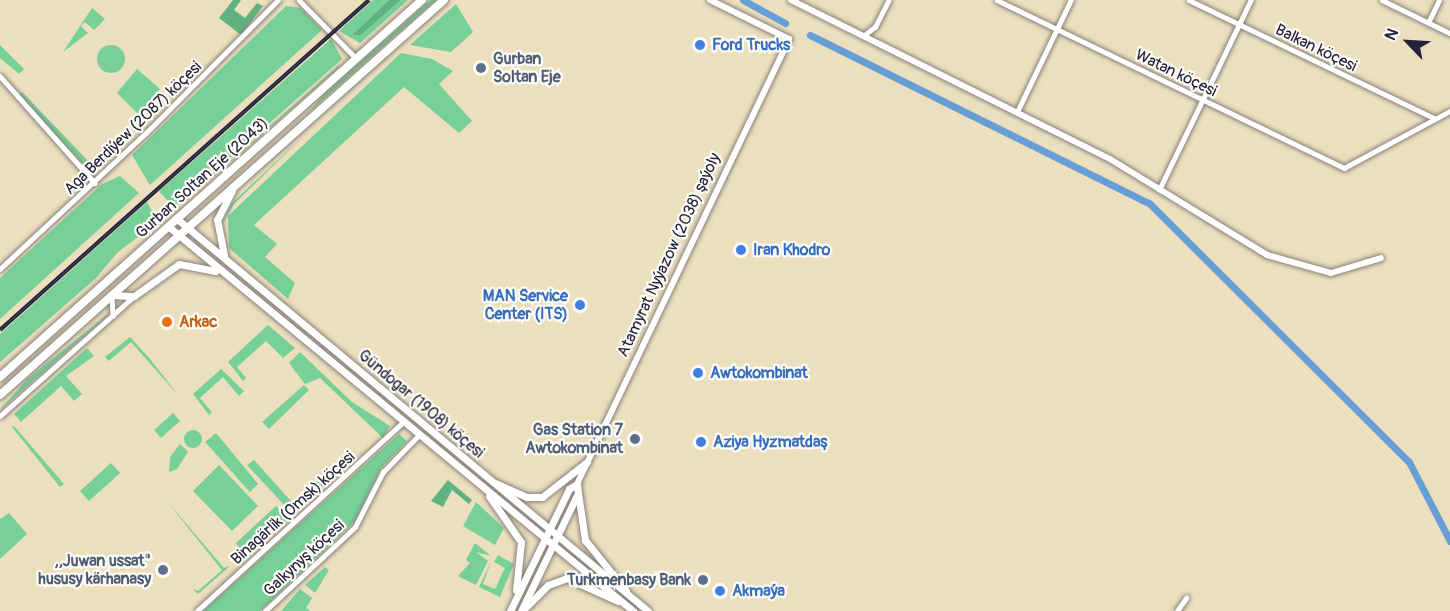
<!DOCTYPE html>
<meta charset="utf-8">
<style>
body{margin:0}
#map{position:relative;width:1450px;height:611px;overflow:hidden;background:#ecdfbe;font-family:Pangolin,sans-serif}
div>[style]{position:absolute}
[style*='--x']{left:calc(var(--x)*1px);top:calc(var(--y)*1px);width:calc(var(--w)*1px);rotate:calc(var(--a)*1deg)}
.green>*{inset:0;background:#76d097}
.round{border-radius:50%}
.forest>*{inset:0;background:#60b280}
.canal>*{height:7px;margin:-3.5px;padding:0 3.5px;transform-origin:3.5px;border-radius:3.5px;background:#669ed5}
.roads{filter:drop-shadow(0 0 2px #87807c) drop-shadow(0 0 2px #87807c)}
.minor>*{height:4.5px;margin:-2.25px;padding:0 2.25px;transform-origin:2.25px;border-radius:2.25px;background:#fff}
.tertiary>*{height:6px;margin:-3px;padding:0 3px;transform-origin:3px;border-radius:3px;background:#fff}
.secondary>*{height:7px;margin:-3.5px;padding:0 3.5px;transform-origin:3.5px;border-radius:3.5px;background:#fff}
.trunk>*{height:8px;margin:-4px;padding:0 4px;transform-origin:4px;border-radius:4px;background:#fff}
.rail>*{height:4px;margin-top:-2px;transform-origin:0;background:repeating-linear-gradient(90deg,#fdfcf7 0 4.5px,#22223b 0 9px);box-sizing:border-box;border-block:2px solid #22223b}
.dots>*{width:16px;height:16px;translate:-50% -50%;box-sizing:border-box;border:3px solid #fdfcf7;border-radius:50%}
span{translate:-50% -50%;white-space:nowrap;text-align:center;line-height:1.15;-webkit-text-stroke:4.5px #fdfcf7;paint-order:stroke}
.shop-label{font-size:16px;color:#366cbe;font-weight:700}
.left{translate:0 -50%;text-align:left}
.right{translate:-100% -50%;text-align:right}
.street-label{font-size:16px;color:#22223b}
.service-label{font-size:16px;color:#4e5e75;font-weight:700}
.food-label{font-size:16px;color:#c56008;font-weight:700}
.north{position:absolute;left:1378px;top:12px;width:60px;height:60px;-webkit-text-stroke:4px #fdfcf7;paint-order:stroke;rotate:295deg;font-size:16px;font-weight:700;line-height:24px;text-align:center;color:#22223b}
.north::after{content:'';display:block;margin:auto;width:21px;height:27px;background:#22223b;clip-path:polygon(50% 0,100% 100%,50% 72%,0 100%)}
</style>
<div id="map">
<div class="green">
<div style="clip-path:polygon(373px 0,389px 0,352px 35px,361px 35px,401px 0,408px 0,360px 43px,339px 31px)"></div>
<div style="clip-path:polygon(430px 0,436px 0,311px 110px,325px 93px)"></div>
<div style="clip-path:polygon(456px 4px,473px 32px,451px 52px,410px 45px)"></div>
<div style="clip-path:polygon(286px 6px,301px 8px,322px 30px,150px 185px,132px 155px)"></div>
<div style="clip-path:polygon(92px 8px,105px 19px,94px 30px,85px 22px,81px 26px,88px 33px,63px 52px)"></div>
<div style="clip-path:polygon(331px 39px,342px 59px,177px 205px,168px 201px,159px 191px)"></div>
<div class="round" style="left:97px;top:45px;width:28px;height:28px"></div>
<div style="clip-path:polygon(0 45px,24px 69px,19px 74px,0 58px)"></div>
<div style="clip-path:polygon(401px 53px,432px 59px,453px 71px,439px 84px,472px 121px,459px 133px,404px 87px,254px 225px,277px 244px,265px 257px,295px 283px,288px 299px,229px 248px,228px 216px)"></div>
<div style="clip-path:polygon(339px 65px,340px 66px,199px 190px,199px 189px)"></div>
<div style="clip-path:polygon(137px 69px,160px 89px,140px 116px,117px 93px)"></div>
<div style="clip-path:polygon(22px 92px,93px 166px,114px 145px,117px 149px,91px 172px,18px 96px)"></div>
<div style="clip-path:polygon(308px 132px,234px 204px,221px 227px,232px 203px)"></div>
<div style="clip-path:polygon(120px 176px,139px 193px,0 319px,0 278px,102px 184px)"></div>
<div style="clip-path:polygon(147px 202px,158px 222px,118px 252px,96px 278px,0 362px,0 334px)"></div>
<div style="clip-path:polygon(108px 314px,107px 316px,0 410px,27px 379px)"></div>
<div style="clip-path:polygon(268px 325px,295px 348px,283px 358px,266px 341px,237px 367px,246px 378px,243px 381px,228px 362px)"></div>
<div style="clip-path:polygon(130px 337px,150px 359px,178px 395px,131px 342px,109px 361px,105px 357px)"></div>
<div style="clip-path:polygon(87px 348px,94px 356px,66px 376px,82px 394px,74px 401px,61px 386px,21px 422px,14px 414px)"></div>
<div style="clip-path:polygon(300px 352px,352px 402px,390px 426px,383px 438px,320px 378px,305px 384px,289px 363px)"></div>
<div style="clip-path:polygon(221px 369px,244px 391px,239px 396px,223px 377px,200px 398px,212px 412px,209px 415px,193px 394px)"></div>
<div style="clip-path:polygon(304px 385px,309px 390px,269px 429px,262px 422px)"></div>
<div style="clip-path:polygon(173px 413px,180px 421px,161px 438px,154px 430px)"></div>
<div style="clip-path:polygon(14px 426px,64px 484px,60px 487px,12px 427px)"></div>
<div class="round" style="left:184px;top:430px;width:18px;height:18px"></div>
<div style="clip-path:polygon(216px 433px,258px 484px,250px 492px,205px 442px)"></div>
<div style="clip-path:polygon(399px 434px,407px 441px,381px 468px,356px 520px,260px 611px,203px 611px)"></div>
<div style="clip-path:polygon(180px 444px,188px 452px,177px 469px,169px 472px,170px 457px)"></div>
<div style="clip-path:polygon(254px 460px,291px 501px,285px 506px,247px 465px)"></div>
<div style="clip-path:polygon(111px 463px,120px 473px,89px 501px,80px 491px)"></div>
<div style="clip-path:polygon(219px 465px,258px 506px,232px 531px,193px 491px)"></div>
<div style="clip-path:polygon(336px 471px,310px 499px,304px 492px,317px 482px)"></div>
<div style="clip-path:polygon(165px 499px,224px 568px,230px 566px,198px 594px,193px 589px,198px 591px,222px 570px)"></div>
<div style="clip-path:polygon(476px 502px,504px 528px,495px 545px,463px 526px)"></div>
<div style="clip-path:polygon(276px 506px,289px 518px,239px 562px,243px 554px,236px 543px)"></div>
<div style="clip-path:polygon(9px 513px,27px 534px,0 559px,0 519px)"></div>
<div style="clip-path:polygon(475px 543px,491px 556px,476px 552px,488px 561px,476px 585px,458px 576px,470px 563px,466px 560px)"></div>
<div style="clip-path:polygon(498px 555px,514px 564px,500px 597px,479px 587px,491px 562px,483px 584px,495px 589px,505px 568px,494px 562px)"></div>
<div style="clip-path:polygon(325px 567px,329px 570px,315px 593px,305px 585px)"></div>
<div style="clip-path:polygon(300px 589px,312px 598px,306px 608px,310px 611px,281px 611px)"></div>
</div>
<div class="forest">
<div style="clip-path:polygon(233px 0,241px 0,234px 10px,245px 18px,257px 3px,263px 6px,241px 35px,219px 18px)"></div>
<div style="clip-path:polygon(389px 0,401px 0,361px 35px,352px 35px)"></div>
<div style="clip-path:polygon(448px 480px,472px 500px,469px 504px,452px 490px,443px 507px,431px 501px)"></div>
</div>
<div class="canal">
<div style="--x:743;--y:0;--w:48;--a:28.7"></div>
<div style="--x:810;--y:35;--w:378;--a:26.4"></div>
<div style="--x:1149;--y:203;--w:367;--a:44.9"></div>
<div style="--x:1409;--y:462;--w:89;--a:62.6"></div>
</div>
<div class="roads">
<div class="minor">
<div style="--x:299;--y:0;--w:81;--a:45.5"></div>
<div style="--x:997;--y:0;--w:386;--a:25.8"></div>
<div style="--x:1344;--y:168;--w:120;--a:-28.3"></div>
<div style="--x:1189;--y:0;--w:272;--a:25.7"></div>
<div style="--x:1382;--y:0;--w:76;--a:25.9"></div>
<div style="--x:1428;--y:23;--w:25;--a:-64"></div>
<div style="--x:863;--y:36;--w:15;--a:-37"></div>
<div style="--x:875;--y:27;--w:30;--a:-63"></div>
<div style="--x:0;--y:76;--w:143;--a:48.4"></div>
<div style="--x:1017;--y:112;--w:124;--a:-64.3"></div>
<div style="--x:1159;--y:190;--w:211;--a:-64.2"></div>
<div style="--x:0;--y:269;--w:200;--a:-43"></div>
<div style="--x:146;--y:133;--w:187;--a:-45.2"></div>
<div style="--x:112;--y:295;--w:21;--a:87"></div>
<div style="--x:0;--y:416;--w:180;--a:-41.8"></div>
<div style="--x:197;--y:611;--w:280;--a:-42.5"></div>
<div style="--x:265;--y:611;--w:123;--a:-43"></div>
<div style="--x:355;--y:527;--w:62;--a:-63"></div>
<div style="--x:383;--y:472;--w:52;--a:-45.8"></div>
<div style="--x:1177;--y:611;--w:16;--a:-55"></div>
</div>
<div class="tertiary">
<div style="--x:791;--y:0;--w:356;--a:26.5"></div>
<div style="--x:1110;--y:159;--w:184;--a:31.4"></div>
<div style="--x:1267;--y:255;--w:66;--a:15.7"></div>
<div style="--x:1331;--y:273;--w:52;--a:-16.7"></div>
<div style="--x:577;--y:484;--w:493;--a:-64.5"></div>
<div style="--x:789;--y:39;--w:88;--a:-153.7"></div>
</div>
<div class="secondary">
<div style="--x:176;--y:218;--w:614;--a:39.78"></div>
<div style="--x:168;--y:226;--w:604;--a:39.62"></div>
<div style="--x:224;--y:255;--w:36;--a:-101"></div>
<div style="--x:217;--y:220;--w:33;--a:-63"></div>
<div style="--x:112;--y:295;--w:22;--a:3"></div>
<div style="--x:134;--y:296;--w:55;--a:-35.4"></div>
<div style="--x:179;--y:264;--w:37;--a:11"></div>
<div style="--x:495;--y:483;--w:35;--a:24"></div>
<div style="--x:527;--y:497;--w:15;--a:0"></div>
<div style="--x:542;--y:497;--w:57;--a:-37.9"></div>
<div style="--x:578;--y:493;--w:48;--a:81.5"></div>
<div style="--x:585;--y:540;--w:65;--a:51.2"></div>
<div style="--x:489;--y:496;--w:56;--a:55.2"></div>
<div style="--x:521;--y:542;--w:48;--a:95.9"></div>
<div style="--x:526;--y:607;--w:31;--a:-45"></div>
<div style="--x:548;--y:585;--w:20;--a:-20"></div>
<div style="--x:567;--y:578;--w:56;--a:24.3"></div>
<div style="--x:510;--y:611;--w:136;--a:-64.2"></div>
<div style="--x:569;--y:489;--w:9;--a:-32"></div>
<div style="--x:577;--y:484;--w:9;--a:84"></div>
<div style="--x:578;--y:493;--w:131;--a:115.8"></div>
</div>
<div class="trunk">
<div style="--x:0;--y:377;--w:566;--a:-41.78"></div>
<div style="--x:0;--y:395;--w:594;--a:-41.66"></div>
</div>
</div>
<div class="rail">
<div style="--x:0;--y:330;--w:495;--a:-41.8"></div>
</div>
<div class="dots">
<div style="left:700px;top:45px;background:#3f7fe0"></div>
<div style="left:481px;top:68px;background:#5c6f8a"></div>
<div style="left:741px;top:250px;background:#3f7fe0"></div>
<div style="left:580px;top:305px;background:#3f7fe0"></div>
<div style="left:167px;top:322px;background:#e8710a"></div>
<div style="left:698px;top:373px;background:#3f7fe0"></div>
<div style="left:635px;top:439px;background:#5c6f8a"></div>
<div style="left:701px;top:442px;background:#3f7fe0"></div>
<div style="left:163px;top:570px;background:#5c6f8a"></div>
<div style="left:703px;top:580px;background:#5c6f8a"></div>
<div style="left:720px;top:591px;background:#3f7fe0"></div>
</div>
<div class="shop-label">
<span class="left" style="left:712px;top:45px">Ford Trucks</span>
<span class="left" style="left:753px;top:250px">Iran Khodro</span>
<span class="right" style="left:568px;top:305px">MAN Service<br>Center (ITS)</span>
<span class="left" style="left:710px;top:373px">Awtokombinat</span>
<span class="left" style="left:713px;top:442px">Aziya Hyzmatdaş</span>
<span class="left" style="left:732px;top:591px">Аkmaýa</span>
</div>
<div class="street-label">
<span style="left:1316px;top:48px;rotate:26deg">Balkan köçesi</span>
<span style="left:1176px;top:73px;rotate:26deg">Watan köçesi</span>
<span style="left:133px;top:128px;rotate:-44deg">Aga Berdiýew (2087) köçesi</span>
<span style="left:202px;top:178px;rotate:-42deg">Gurban Soltan Eje (2043)</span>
<span style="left:669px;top:255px;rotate:-65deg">Atamyrat Nyýazow (2038) şaýoly</span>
<span style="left:421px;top:404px;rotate:40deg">Gündogar (1908) köçesi</span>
<span style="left:293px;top:508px;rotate:-42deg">Binagärlik (Omsk) köçesi</span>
<span style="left:304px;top:558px;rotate:-43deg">Galkynyş köçesi</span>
</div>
<div class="service-label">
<span class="left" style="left:493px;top:68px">Gurban<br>Soltan Eje</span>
<span class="right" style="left:623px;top:439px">Gas Station 7<br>Awtokombinat</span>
<span class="right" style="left:151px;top:570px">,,Juwan ussat"<br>hususy kärhanasy</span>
<span class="right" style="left:691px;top:580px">Turkmenbasy Bank</span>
</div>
<div class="food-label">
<span class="left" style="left:179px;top:322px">Arkac</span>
</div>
<div class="north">N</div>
</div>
